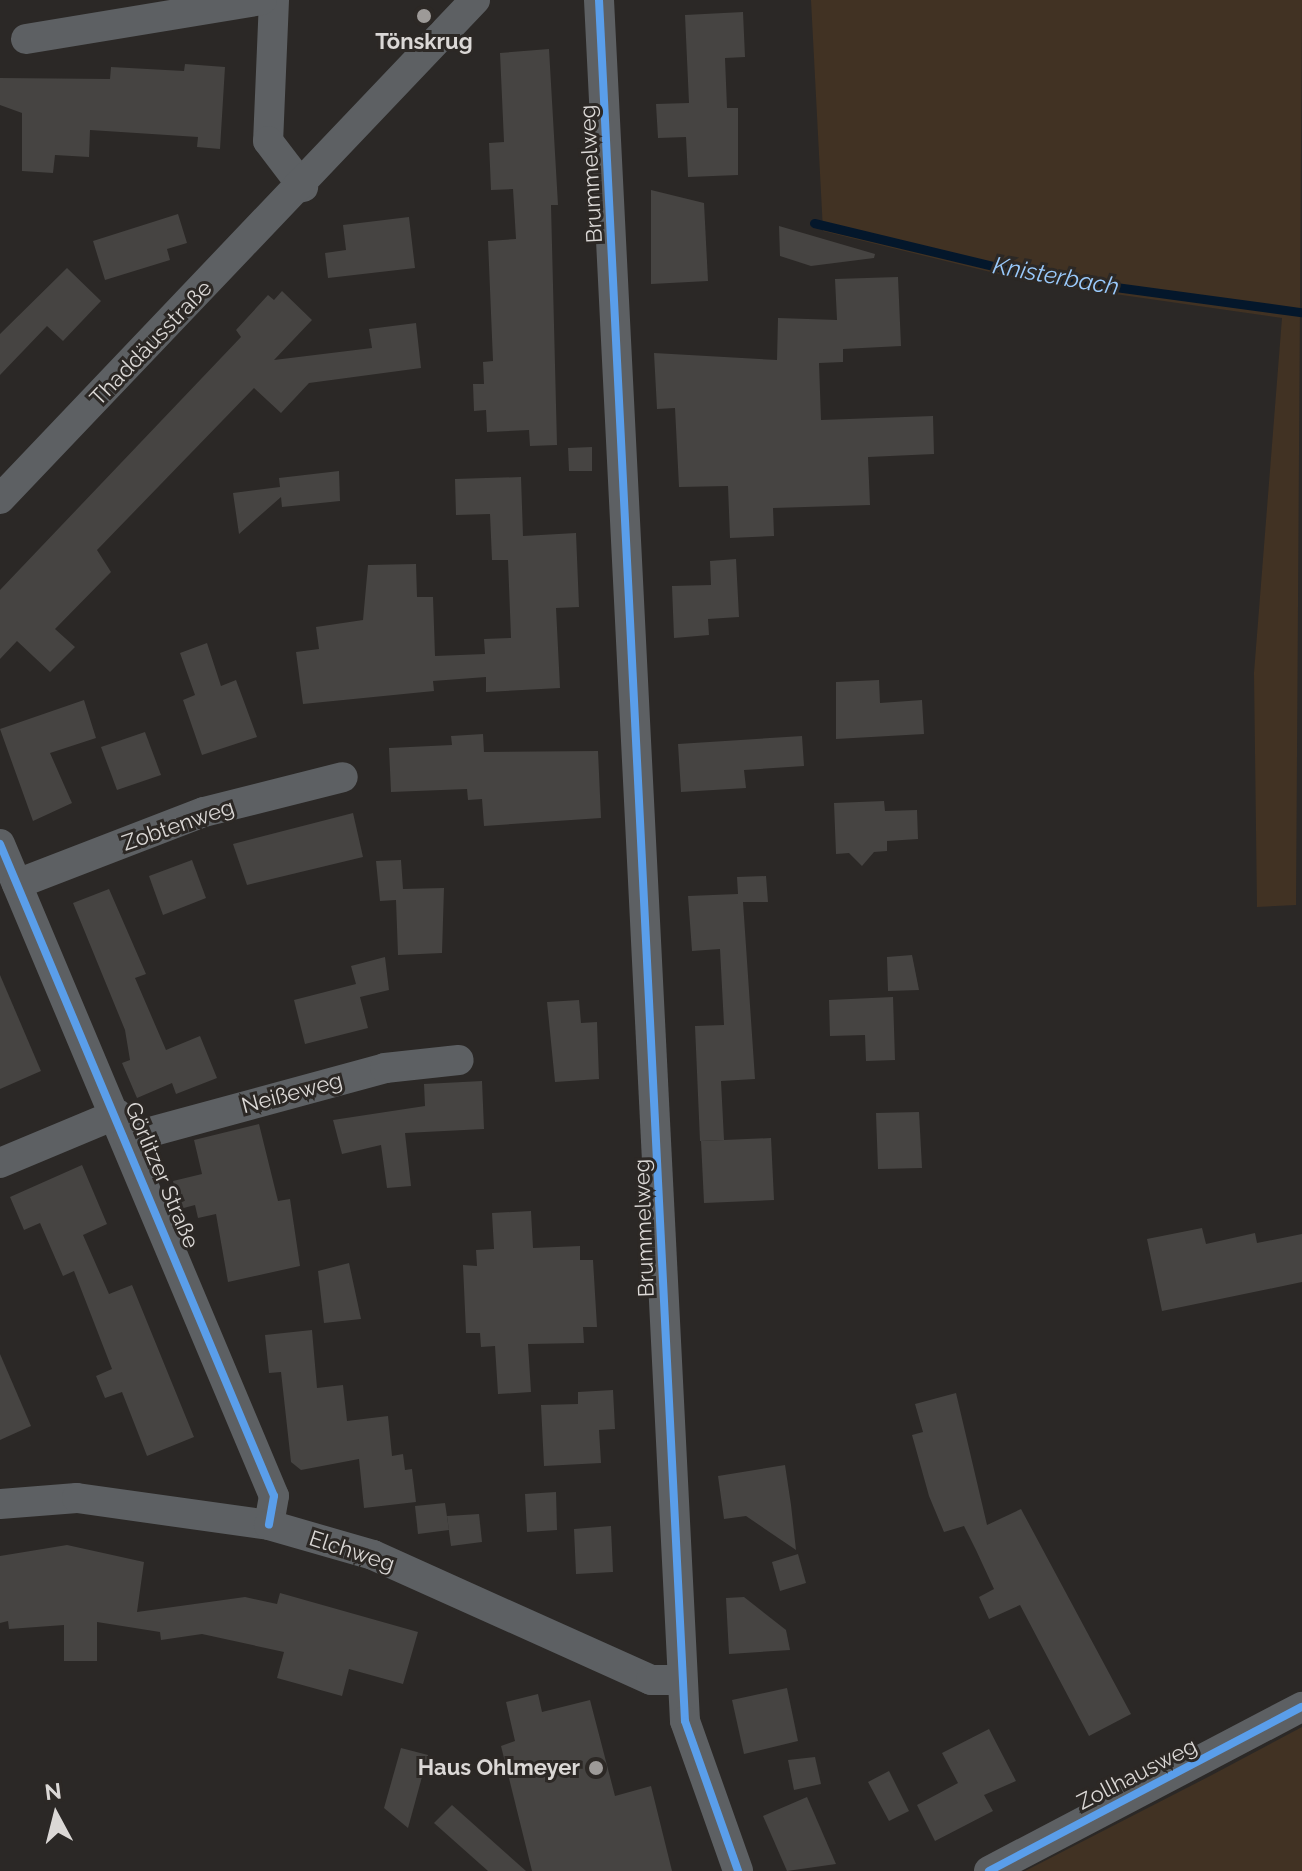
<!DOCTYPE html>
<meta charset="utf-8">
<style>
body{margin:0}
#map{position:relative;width:1302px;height:1871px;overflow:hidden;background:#2b2826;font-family:Raleway,sans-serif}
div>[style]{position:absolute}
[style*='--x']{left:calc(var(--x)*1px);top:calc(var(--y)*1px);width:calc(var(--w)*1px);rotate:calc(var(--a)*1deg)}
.green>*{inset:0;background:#413223}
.stream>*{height:9px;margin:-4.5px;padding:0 4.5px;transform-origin:4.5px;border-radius:4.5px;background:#04172b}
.building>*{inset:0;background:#464442}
.minor>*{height:30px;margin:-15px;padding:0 15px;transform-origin:15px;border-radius:15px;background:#5d6063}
.cycleway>*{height:8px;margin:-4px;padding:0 4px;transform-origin:4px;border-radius:4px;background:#5a9eea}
.dots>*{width:22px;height:22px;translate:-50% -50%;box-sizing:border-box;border:4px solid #2c2825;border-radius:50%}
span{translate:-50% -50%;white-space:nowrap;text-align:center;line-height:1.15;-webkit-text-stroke:6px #2c2825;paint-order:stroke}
.poi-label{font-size:22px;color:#dbd8d6;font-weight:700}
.right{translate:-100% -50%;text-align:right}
.street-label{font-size:22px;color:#dbd8d6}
.water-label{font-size:24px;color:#99c9fb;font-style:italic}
.north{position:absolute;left:16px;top:1775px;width:80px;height:80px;-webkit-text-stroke:6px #2c2825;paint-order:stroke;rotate:353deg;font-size:22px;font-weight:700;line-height:32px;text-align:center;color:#dbd8d6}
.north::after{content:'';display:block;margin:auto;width:28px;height:36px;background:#dbd8d6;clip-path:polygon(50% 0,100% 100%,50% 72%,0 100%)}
</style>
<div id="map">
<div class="green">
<div style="clip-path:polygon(811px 0,1302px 0,1296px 905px,1257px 907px,1254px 673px,1282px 318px,1031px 282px,823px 231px)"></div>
<div style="clip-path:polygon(1302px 1727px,1302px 1871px,1025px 1871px,1210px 1776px)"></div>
</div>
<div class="stream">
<div style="--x:814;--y:223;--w:226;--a:13.5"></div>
<div style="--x:1034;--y:276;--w:270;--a:7.7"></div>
</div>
<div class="building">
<div style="clip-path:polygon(743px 12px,745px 57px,725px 58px,727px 108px,738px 108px,738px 175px,688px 177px,686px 137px,658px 138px,656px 104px,689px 103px,685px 15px)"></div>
<div style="clip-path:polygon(549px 49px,558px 205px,551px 205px,557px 445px,530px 446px,529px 430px,487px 432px,486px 410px,474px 411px,473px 384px,484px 384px,483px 362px,493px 361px,488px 241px,516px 239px,513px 189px,491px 190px,489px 143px,504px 142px,500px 53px)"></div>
<div style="clip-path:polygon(185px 64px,225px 67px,220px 149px,197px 147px,198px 137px,90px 130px,89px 157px,55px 155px,53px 173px,22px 171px,22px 113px,0 105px,0 78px,110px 79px,111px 67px,184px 71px)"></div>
<div style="clip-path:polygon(651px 190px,704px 203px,708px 281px,651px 284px)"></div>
<div style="clip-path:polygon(178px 214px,187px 243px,167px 249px,170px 260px,105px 280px,93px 241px)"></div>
<div style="clip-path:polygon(409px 217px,415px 268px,328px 278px,325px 253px,346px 250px,343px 225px)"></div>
<div style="clip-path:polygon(779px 226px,875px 254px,874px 258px,811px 266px,780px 256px)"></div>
<div style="clip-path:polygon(67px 268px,101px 301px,63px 341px,47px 326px,0 375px,0 334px)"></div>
<div style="clip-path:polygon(898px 277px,901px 346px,843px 349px,843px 362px,819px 363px,821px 420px,933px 416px,934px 454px,868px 457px,870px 505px,773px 508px,774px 536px,730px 538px,728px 486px,679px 487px,675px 408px,657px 409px,654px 353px,777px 360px,778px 318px,837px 320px,835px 279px)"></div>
<div style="clip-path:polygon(282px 291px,312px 320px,274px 360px,372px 348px,369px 329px,416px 323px,421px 368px,309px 383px,281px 413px,254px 388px,97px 550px,111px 572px,55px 629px,75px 647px,50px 672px,17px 641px,0 659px,0 590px,241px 337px,236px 330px,268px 295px,274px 300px)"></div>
<div style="clip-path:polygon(592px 447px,592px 471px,569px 471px,568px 448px)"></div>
<div style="clip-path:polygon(339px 471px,340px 501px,282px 507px,281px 497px,239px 534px,233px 493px,280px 487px,279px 478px)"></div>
<div style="clip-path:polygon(521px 477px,523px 536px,576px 533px,579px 607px,556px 608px,560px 688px,486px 692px,486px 677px,433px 681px,434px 691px,303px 704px,296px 652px,319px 649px,316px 627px,363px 620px,368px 565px,416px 564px,417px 597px,433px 597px,435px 656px,485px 654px,484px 639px,511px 638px,508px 560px,492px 560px,490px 514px,456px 515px,455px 479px)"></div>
<div style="clip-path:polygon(736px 559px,739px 617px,708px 619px,709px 635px,674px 638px,672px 586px,711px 585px,710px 561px)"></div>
<div style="clip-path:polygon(207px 643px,221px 686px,236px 680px,257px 737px,202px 755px,183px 700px,195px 695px,180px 653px)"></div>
<div style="clip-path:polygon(879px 680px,880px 703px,922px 700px,924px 734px,836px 739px,836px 682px)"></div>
<div style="clip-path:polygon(84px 700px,96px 738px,50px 753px,72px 803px,33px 821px,0 729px)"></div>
<div style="clip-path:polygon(145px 732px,161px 775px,117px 790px,101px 747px)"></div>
<div style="clip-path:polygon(483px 734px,484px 752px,598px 751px,601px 818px,484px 826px,482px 799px,468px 800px,467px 789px,391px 792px,389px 748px,452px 745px,451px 736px)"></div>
<div style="clip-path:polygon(802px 736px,804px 766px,744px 770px,746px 788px,681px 792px,678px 744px)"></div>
<div style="clip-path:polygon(884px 801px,885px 811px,917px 810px,918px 839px,887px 841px,887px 851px,874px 852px,862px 866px,849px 853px,836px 854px,834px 803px)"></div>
<div style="clip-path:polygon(353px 813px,363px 857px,247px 885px,233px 844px)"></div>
<div style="clip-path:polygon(192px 860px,206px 898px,163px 915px,149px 876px)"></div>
<div style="clip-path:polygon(401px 860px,403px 889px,444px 888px,442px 953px,398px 955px,396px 900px,380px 901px,376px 861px)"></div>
<div style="clip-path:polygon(766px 876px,768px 902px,743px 902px,755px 1079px,721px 1081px,724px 1140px,700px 1141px,695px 1026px,724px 1025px,720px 949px,692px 951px,688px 896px,738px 894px,737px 877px)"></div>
<div style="clip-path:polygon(109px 889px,146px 974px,135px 978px,166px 1050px,200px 1036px,217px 1078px,176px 1094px,172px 1083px,137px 1098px,122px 1063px,130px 1060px,125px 1030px,73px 903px)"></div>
<div style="clip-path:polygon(912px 955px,919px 990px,888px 991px,887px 957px)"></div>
<div style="clip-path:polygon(385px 957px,389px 990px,360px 997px,368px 1028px,305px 1044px,294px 1000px,356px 984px,351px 966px)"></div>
<div style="clip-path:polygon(0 975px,41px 1071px,0 1089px)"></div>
<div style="clip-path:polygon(893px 997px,895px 1060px,866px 1061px,865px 1035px,830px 1036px,829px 1000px)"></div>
<div style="clip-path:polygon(579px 1000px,581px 1023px,597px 1022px,599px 1079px,555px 1082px,547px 1002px)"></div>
<div style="clip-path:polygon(482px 1081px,484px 1129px,405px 1133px,411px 1186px,387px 1188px,381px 1145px,342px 1154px,333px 1120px,425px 1106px,424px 1084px)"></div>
<div style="clip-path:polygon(919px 1112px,922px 1168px,878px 1169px,876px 1113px)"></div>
<div style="clip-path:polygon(259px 1124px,278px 1201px,290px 1199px,300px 1266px,228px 1282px,216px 1214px,198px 1218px,195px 1205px,180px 1209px,173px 1181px,202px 1174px,194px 1140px)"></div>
<div style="clip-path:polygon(771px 1138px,774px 1200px,704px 1203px,701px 1141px)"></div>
<div style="clip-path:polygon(82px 1165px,107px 1224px,83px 1235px,109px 1294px,132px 1285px,194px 1437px,147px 1456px,122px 1392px,105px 1398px,96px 1376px,112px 1369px,74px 1271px,63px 1276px,40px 1223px,24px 1230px,10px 1197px)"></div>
<div style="clip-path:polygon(531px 1211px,533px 1248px,580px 1246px,580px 1260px,593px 1260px,597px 1327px,583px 1327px,584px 1343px,528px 1344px,531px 1392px,498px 1394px,495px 1346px,481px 1347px,480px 1333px,466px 1333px,463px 1265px,477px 1266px,476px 1250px,494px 1249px,492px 1213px)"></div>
<div style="clip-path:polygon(1202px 1228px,1206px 1244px,1255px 1233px,1257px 1243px,1302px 1234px,1302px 1282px,1162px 1311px,1147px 1239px)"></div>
<div style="clip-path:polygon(349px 1263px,361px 1319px,324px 1323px,318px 1271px)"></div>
<div style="clip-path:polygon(312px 1330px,317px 1388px,343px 1385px,347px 1421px,388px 1416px,392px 1456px,403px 1454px,405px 1470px,412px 1469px,416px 1502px,364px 1508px,359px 1459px,301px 1470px,291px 1462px,281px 1372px,269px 1373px,265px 1335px)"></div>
<div style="clip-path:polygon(0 1354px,31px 1426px,0 1440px)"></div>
<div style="clip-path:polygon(613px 1390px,615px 1429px,599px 1430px,601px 1463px,544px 1466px,541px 1405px,578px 1404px,578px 1392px)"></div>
<div style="clip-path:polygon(956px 1393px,987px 1525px,1021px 1509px,1131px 1714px,1089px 1736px,1020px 1605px,989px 1619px,979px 1597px,994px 1589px,976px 1550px,964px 1526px,944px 1532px,929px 1496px,912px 1435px,923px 1432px,915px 1404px)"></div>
<div style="clip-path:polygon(785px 1465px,791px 1505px,796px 1550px,746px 1516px,724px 1519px,718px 1476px)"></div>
<div style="clip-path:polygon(556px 1492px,557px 1530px,527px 1532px,525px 1494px)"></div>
<div style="clip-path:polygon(445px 1503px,449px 1530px,418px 1534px,415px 1506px)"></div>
<div style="clip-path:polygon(479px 1514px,482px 1542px,451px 1546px,447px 1516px)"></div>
<div style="clip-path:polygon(611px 1526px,613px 1572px,576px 1574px,574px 1529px)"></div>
<div style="clip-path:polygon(67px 1545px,144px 1562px,137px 1612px,245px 1597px,277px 1604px,280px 1593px,418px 1632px,403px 1684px,349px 1669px,342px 1696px,277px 1678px,284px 1652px,202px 1634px,161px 1640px,160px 1632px,97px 1622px,97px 1661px,64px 1661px,64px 1625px,9px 1629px,8px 1621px,0 1623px,0 1556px)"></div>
<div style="clip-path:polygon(798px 1554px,806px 1583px,780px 1591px,772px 1562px)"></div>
<div style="clip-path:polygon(744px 1597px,786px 1630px,790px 1650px,729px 1654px,726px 1598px)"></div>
<div style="clip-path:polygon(787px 1688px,798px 1741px,744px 1754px,732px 1700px)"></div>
<div style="clip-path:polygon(538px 1694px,542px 1712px,590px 1700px,615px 1796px,651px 1786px,672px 1871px,532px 1871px,501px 1746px,515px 1741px,506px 1702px)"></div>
<div style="clip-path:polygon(989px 1729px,1016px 1781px,984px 1795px,993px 1811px,935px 1841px,917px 1805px,958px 1783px,942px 1753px)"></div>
<div style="clip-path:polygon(401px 1748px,428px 1755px,408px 1828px,384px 1808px)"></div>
<div style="clip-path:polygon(815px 1757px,821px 1784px,794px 1790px,788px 1760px)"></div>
<div style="clip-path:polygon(889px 1771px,909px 1811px,889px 1821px,868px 1782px)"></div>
<div style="clip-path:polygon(807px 1797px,836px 1864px,787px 1871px,763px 1816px)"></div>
<div style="clip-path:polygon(452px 1805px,526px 1871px,488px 1871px,434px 1823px)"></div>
</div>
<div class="minor">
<div style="--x:274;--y:0;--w:141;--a:92.4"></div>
<div style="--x:268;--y:141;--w:58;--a:52.7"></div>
<div style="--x:599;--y:0;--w:1723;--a:87.14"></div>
<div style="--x:685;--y:1721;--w:159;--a:70.5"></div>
<div style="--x:26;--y:39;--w:239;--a:-9.4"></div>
<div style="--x:0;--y:499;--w:689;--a:-46.41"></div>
<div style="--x:0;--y:844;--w:707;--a:67.21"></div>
<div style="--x:274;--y:1496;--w:29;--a:100"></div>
<div style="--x:17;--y:884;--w:200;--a:-21.1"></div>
<div style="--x:204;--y:812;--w:143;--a:-14.1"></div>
<div style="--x:128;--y:1138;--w:266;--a:-15.2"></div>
<div style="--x:385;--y:1068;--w:74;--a:-6.2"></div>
<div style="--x:0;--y:1163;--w:127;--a:-22.7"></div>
<div style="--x:0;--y:1504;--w:77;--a:-4.5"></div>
<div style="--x:77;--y:1498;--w:194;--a:8"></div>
<div style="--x:269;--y:1525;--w:108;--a:16.1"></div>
<div style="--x:373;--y:1555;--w:305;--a:24.2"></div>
<div style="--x:651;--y:1680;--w:31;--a:0"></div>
<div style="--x:989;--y:1871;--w:353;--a:-27.7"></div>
</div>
<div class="cycleway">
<div style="--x:599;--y:0;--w:1723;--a:87.14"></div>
<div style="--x:685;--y:1721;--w:159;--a:70.5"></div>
<div style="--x:0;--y:844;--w:707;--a:67.21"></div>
<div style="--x:274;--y:1496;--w:29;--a:100"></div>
<div style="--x:989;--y:1871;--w:353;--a:-27.7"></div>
</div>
<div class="dots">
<div style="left:424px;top:16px;background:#9d9a98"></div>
<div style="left:596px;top:1768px;background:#9d9a98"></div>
</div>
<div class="poi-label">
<span style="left:424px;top:42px">Tönskrug</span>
<span class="right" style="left:580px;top:1768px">Haus Ohlmeyer</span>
</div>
<div class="street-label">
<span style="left:591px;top:174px;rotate:-93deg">Brummelweg</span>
<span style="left:151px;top:343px;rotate:-46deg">Thaddäusstraße</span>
<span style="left:178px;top:825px;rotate:-19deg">Zobtenweg</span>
<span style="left:292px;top:1093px;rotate:-15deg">Neißeweg</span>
<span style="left:162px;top:1175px;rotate:67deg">Görlitzer Straße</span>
<span style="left:644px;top:1228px;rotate:-92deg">Brummelweg</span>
<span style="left:352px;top:1551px;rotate:18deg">Elchweg</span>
<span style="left:1137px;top:1774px;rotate:-27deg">Zollhausweg</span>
</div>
<div class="water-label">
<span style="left:1056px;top:276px;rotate:10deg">Knisterbach</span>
</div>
<div class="north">N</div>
</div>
